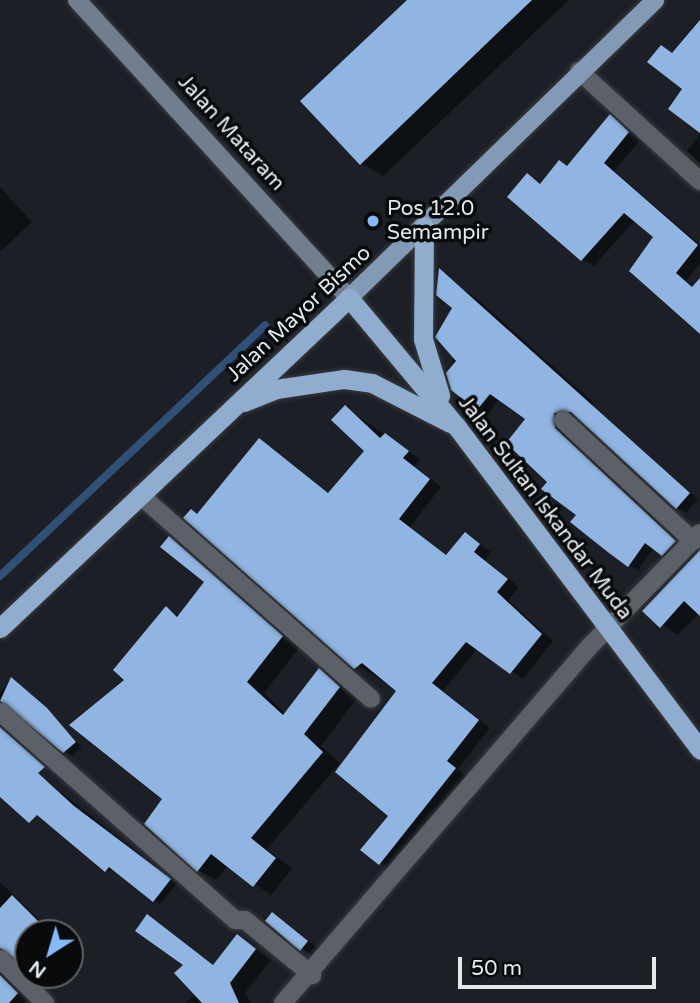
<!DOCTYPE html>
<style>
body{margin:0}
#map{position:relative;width:700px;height:1003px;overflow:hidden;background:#1c2026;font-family:"Varela Round",sans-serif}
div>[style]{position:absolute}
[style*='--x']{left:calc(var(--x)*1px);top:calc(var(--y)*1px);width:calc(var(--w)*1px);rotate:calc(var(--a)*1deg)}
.shadow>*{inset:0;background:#0007}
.stream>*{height:8px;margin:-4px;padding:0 4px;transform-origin:4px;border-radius:4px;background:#305077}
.building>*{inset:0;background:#91b5e2}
.roads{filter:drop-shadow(0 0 2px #383b3f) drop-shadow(0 0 2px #383b3f)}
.minor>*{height:18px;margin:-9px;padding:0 9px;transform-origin:9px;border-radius:9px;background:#5c6167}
.secondary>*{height:18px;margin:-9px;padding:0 9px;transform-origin:9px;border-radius:9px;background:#707e8e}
.primary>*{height:18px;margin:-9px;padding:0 9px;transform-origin:9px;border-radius:9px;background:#839ab6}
.trunk>*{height:19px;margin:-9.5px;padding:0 9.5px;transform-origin:9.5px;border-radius:9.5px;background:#90add0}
.dots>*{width:19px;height:19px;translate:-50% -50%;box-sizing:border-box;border:4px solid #080a0c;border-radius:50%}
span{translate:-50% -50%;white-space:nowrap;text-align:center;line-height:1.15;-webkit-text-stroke:7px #080a0c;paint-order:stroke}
.street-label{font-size:21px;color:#e5e8eb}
.poi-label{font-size:21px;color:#e5e8eb}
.left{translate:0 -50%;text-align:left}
.north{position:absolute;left:14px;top:919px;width:70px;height:70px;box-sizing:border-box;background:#080a0c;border:2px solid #606365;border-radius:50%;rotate:217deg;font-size:19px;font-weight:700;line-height:28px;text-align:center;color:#e5e8eb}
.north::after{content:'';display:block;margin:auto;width:24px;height:32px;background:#86bbfb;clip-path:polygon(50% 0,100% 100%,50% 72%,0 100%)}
.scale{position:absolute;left:458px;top:957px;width:198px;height:32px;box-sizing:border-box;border:4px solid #e5e8eb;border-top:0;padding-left:9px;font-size:21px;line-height:24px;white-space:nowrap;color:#e5e8eb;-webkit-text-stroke:5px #080a0c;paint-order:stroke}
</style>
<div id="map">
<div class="shadow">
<div style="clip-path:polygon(409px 0,569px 0,383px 176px,361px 163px)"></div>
<div style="clip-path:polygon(610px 117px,640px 140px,614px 171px,700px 245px,700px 264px,686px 281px,700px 292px,700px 330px,656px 237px,635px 220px,594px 266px,582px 259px,527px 175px,542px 184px,568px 167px)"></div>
<div style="clip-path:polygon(700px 134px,700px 163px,687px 151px)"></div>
<div style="clip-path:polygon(0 187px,32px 222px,0 252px)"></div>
<div style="clip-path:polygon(438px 274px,474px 296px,593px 402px,589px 408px,698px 499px,686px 513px,677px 508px,578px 416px,563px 417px,564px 435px,684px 547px,672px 560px,654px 548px,638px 570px,629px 565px,578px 515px,528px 418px,500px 398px,488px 414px,453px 389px,454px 308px,437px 294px)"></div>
<div style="clip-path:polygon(345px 407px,420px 459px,414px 466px,441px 487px,410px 527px,447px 556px,465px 534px,491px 552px,485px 560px,519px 587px,508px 600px,553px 641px,523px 679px,478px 648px,443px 691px,490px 728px,458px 769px,466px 776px,392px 871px,363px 850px,391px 815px,399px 691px,357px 665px,198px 516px,260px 440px,330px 494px,366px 450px)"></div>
<div style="clip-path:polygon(169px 538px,299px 648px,264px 693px,286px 714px,319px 670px,357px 698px,321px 746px,340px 763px,267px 849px,292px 869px,271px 895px,228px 865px,216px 880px,198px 870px,164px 799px,126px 680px,166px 608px,180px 616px,207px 582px)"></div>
<div style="clip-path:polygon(700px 551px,700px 613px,677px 635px,645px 611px)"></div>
<div style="clip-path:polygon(11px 679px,19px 684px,82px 747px,72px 756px,9px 705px,0 708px,0 693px)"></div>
<div style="clip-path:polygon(0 725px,25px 749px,0 773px)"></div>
<div style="clip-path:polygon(33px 770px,177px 884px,160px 904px,116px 870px,106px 871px,11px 795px)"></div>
<div style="clip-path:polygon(0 882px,53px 933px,28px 933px,28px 968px,13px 954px,0 961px)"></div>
<div style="clip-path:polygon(273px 915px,319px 949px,313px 956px,267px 921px)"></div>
<div style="clip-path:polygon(147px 917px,215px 966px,237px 936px,271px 960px,245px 993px,251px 1003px,185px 1003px,196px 994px,186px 964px)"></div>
<div style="clip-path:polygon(0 966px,28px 1000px,24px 1003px,0 1003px)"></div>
<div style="clip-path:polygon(35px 975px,52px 975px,46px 981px)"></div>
</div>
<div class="stream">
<div style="--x:0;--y:576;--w:365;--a:-43.4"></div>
</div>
<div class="building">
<div style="clip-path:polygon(407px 0,532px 0,360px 165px,300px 101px)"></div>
<div style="clip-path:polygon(700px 20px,700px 133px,668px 109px,682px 89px,647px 62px,661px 45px,672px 53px)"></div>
<div style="clip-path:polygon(610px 114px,629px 132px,604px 163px,698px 245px,676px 273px,692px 287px,700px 278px,700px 334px,629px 271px,653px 237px,624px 213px,581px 261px,507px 197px,527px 173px,540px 184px,559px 160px,567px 166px)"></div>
<div style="clip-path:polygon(439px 268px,690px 493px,676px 509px,571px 412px,554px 413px,555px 428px,676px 541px,662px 556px,645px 543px,628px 567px,609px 553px,570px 522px,576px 515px,541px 489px,547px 482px,506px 443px,525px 419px,490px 394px,477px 410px,451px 390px,446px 373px,456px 361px,435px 337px,452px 308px,436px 295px)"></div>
<div style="clip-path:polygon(345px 405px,380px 438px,385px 433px,409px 451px,403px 458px,430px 479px,399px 519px,446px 555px,465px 532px,480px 544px,474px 552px,508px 579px,497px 592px,542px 634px,510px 674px,466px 642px,432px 683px,479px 720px,447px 761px,456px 768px,379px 865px,360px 850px,388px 816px,335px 772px,396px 691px,362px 663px,354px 669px,183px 518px,191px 509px,197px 514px,259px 438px,328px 493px,364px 451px,331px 420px)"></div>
<div style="clip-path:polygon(169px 536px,283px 636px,247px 682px,283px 715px,319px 668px,340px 687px,304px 734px,323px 752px,251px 838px,276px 858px,253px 887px,211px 854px,197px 872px,144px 824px,162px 799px,69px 725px,124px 680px,113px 670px,166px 606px,177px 617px,204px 582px,160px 547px)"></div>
<div style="clip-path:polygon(700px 550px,700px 616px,684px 601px,660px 628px,642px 611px)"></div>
<div style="clip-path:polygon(11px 677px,47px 708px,76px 742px,63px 753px,0 701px)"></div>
<div style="clip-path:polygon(0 727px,45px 767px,38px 773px,74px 806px,171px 879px,153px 902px,109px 867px,105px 872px,37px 815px,29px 823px,0 797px)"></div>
<div style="clip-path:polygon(12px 895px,50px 933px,28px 933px,28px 970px,0 948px,0 908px)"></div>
<div style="clip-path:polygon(272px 912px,308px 941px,300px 951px,265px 921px)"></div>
<div style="clip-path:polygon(147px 914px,213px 965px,237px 934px,256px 949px,230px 983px,239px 1003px,202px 1003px,174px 973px,183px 965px,135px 931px)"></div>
<div style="clip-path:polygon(0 975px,18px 993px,9px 1003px,0 1003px)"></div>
</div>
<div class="roads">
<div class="minor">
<div style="--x:579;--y:71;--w:164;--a:42.3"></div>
<div style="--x:563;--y:420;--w:178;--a:42.9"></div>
<div style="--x:140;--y:495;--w:308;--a:41.4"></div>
<div style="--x:0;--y:712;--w:314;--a:41.5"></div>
<div style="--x:235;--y:920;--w:10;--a:0"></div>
<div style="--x:245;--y:920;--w:87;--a:39.4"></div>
<div style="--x:0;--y:959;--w:63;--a:44.4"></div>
<div style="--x:283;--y:1003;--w:469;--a:-49.3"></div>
<div style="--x:589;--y:647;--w:159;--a:-45.8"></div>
</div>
<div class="secondary">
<div style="--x:77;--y:0;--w:403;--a:47.6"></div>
</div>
<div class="primary">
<div style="--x:349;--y:298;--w:427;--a:-44.2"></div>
</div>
<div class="trunk">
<div style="--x:424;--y:227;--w:112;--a:90.5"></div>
<div style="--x:423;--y:339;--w:59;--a:73.1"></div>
<div style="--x:244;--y:402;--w:35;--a:-22"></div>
<div style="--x:276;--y:389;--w:69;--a:-8.4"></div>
<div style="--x:344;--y:379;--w:28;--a:8"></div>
<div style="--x:372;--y:383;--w:88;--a:27.1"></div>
<div style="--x:0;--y:628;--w:480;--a:-43.4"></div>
<div style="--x:349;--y:298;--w:168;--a:50.1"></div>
<div style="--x:457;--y:427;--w:404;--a:53"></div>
</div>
</div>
<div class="dots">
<div style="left:373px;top:221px;background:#86bbfb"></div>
</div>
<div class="street-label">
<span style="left:231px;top:133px;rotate:48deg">Jalan Mataram</span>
<span style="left:299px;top:314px;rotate:-43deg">Jalan Mayor Bismo</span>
<span style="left:545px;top:508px;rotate:53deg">Jalan Sultan Iskandar Muda</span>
</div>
<div class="poi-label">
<span class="left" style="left:387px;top:221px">Pos 12.0<br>Semampir</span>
</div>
<div class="north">N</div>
<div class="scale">50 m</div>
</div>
